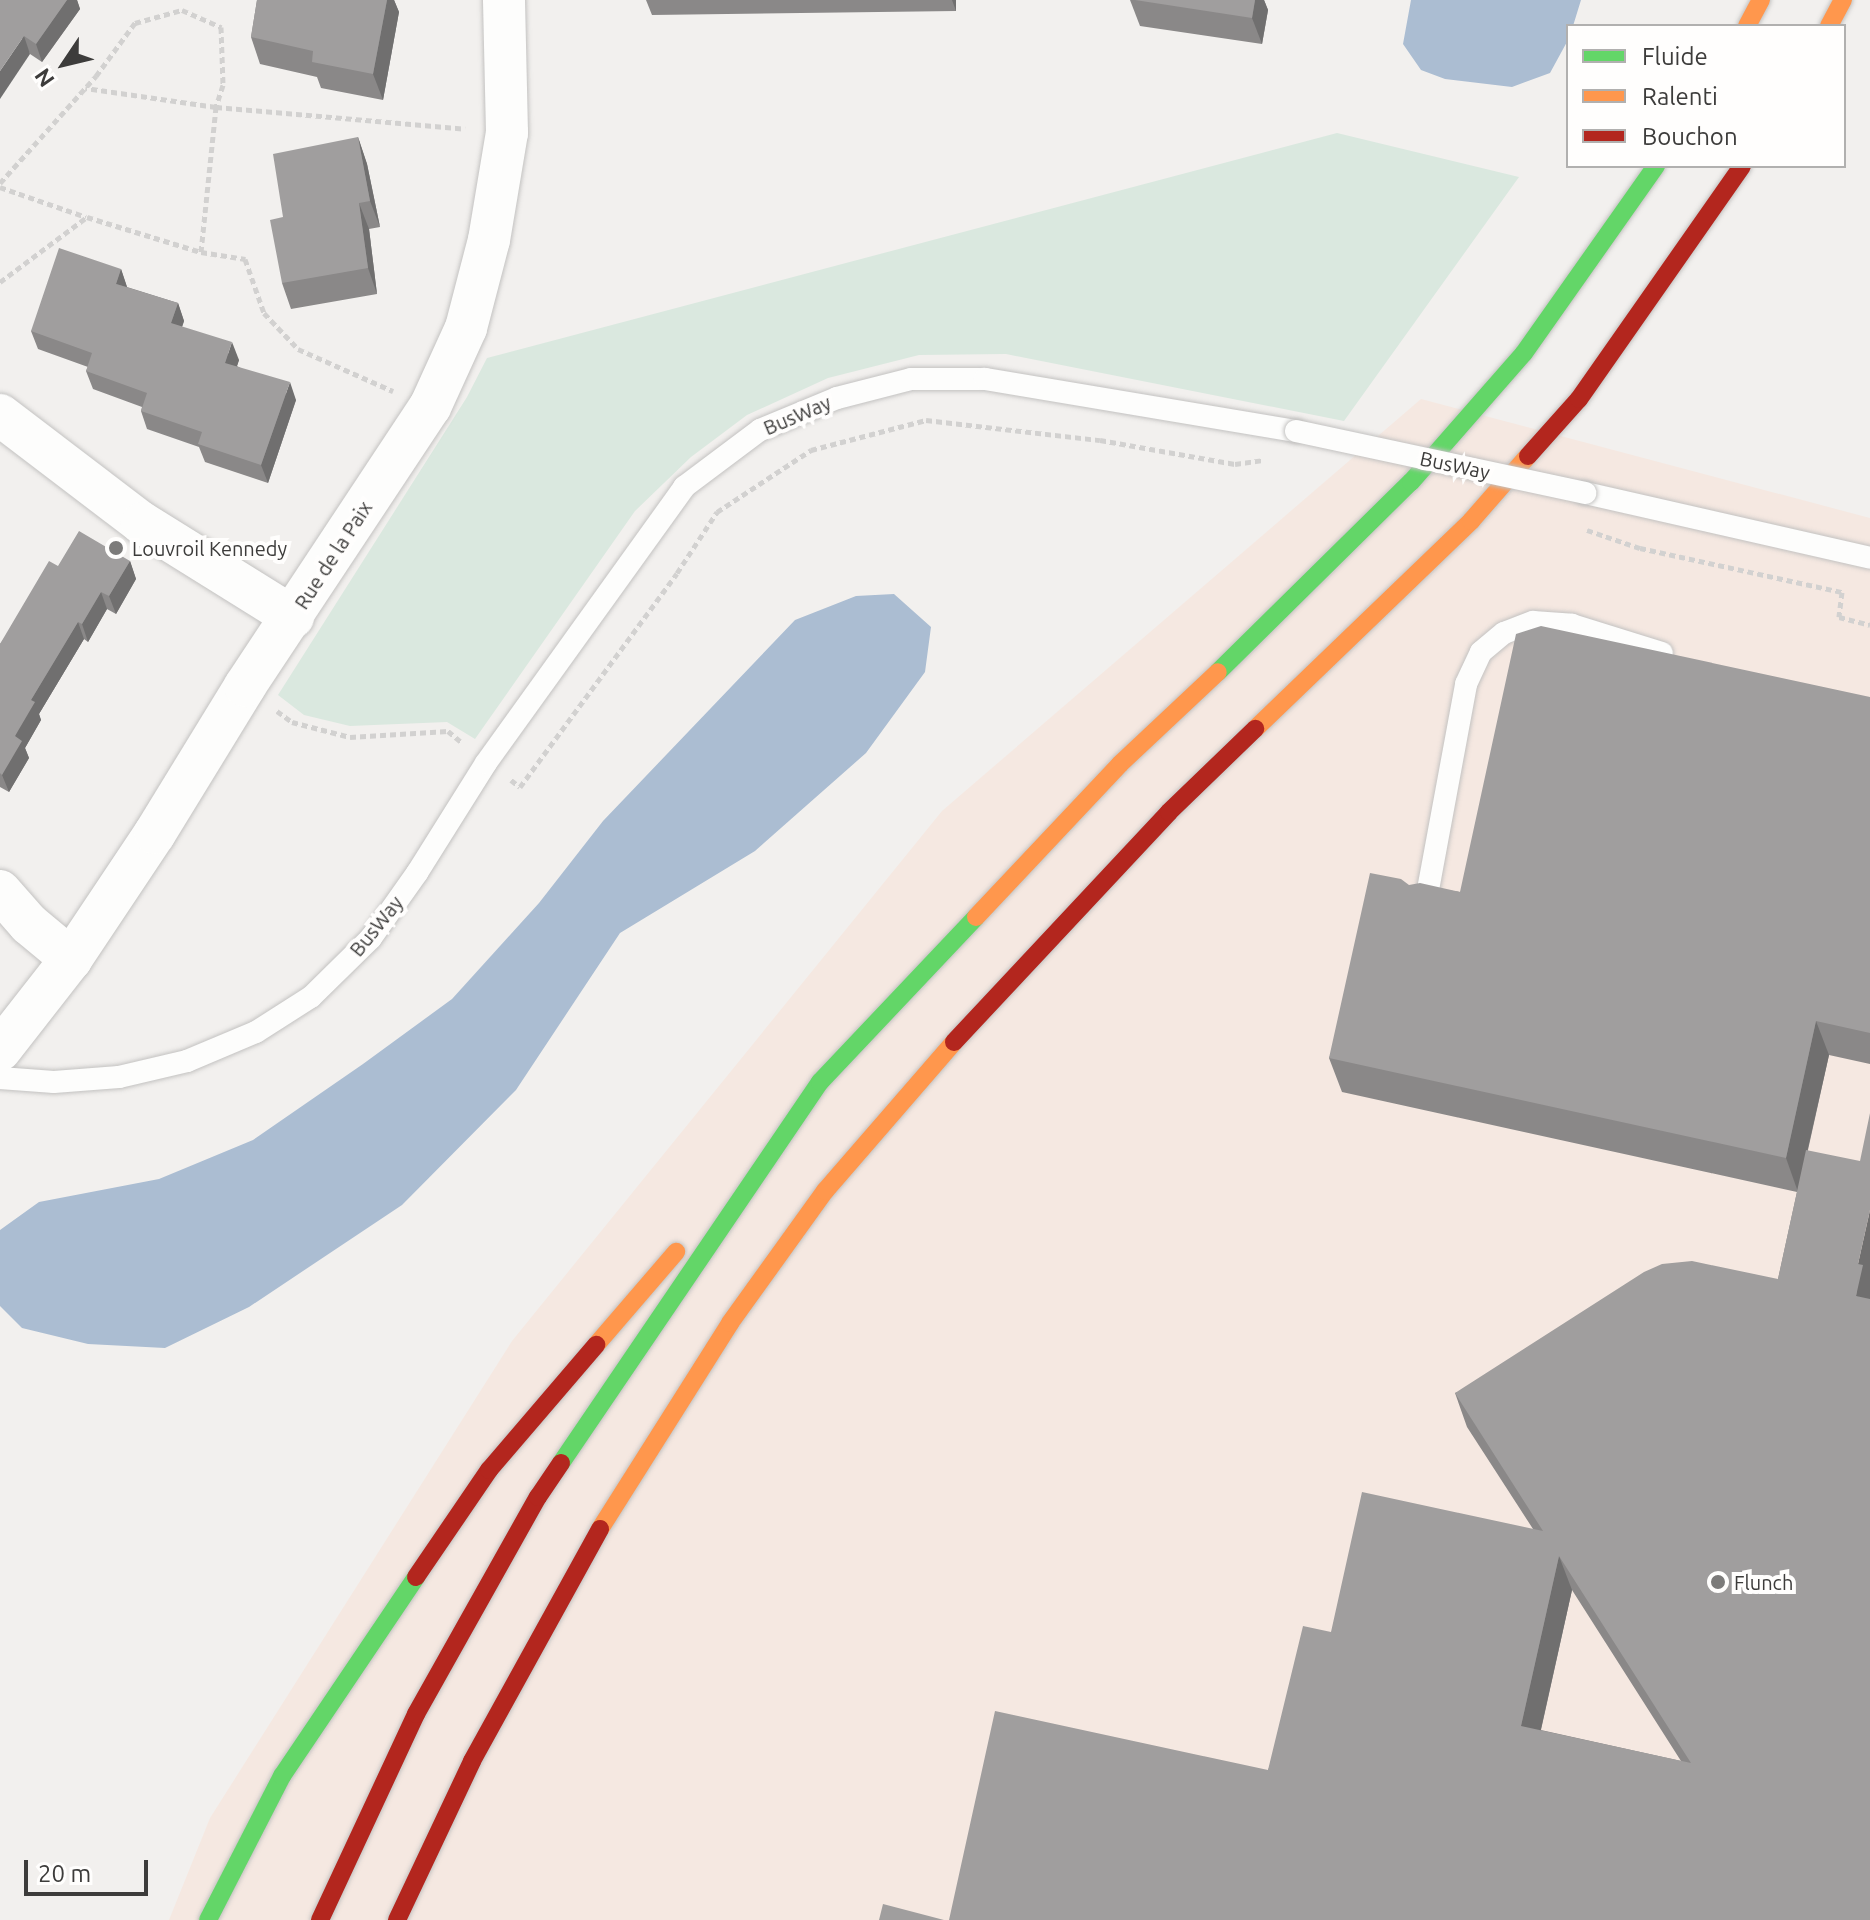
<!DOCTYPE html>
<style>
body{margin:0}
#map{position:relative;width:1870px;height:1920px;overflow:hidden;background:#f2f0ee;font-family:Ubuntu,sans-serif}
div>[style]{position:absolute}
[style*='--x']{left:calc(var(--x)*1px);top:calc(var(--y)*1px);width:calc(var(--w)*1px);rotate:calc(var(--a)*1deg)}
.commercial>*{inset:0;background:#f5e8e1}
.green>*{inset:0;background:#dae8df}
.water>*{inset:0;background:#abbdd2}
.path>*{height:5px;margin-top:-2.5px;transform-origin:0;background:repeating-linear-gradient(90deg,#d2d1d0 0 6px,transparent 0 10px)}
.roads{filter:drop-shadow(0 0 2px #c3c2c1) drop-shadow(0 0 2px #c3c2c1)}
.lane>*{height:22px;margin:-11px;padding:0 11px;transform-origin:11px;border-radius:11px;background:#fdfdfc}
.street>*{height:42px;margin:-21px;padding:0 21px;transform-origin:21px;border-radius:21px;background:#fdfdfc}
.fast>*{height:18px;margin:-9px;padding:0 9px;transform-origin:9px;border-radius:9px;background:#63d668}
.slow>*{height:18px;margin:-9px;padding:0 9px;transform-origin:9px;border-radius:9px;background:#ff974d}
.jam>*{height:18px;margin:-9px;padding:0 9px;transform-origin:9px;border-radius:9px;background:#b3261e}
.bridges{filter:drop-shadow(0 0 2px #c3c2c1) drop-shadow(0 0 2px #c3c2c1)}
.lane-bridge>*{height:22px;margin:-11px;padding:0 11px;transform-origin:11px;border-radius:11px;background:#fdfdfc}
.wall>*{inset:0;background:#8a8888}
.shaded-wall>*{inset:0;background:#706f6f}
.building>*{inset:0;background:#a09e9e}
.dots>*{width:22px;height:22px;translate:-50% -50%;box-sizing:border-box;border:4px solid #fffefd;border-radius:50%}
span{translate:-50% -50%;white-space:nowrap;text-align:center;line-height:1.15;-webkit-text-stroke:8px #fffefd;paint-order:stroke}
.street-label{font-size:20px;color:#3d3c3b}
.poi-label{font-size:20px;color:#3d3c3b}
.left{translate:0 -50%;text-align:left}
.legend{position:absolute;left:1566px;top:24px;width:280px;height:144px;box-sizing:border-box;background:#fffefd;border:2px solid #b1b0af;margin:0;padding:10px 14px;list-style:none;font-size:24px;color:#3d3c3b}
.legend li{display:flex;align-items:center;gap:16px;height:40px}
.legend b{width:40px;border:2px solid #b1b0af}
.north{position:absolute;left:24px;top:24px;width:80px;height:80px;-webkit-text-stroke:6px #fffefd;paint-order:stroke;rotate:235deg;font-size:22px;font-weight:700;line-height:32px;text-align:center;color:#3d3c3b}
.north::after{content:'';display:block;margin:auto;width:28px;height:36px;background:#3d3c3b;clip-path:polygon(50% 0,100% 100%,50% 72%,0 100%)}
.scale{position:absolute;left:24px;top:1860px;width:124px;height:36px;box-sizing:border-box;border:4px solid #3d3c3b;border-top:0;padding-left:10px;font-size:24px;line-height:28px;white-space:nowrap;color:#3d3c3b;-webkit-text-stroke:6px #fffefd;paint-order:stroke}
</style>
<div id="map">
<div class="commercial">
<div style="clip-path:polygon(1421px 399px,1870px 518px,1870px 1920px,169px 1920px,210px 1818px,512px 1341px,942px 811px)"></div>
</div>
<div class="green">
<div style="clip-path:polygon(1337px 133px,1519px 177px,1344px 421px,1006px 354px,919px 355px,828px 378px,747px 415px,691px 457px,635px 511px,475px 739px,447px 722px,350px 726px,304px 715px,278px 695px,467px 397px,487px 358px)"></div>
</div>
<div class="water">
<div style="clip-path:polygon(1411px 0,1581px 0,1573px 26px,1568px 26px,1568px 40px,1550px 73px,1512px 87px,1445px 79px,1421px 70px,1403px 44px)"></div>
<div style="clip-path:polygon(894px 594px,931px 627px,925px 672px,866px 753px,755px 851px,620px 933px,516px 1090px,402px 1205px,249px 1307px,165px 1348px,88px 1344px,22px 1328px,0 1306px,0 1230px,39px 1202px,159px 1179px,253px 1140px,363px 1064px,452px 999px,539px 903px,603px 821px,795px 620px,856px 596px)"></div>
</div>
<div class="path">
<div style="--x:0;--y:183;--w:144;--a:-48.1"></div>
<div style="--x:96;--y:76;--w:66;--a:-53.7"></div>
<div style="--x:135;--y:23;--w:49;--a:-15.5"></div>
<div style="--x:182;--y:10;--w:43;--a:23.6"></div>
<div style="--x:221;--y:27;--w:58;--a:88"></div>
<div style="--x:223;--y:85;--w:23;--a:108"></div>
<div style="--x:216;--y:107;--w:132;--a:-171.7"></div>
<div style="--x:0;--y:187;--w:91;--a:19.2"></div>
<div style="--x:201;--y:252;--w:45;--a:9"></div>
<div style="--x:245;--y:259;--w:57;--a:70.6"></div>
<div style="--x:264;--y:313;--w:50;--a:46.6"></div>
<div style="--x:298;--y:349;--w:104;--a:23.9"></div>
<div style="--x:0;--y:282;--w:109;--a:-36.8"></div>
<div style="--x:87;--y:217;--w:119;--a:17.1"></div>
<div style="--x:201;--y:252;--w:146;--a:-84.1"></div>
<div style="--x:216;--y:107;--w:250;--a:5"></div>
<div style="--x:1587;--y:530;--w:56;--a:18.8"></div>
<div style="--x:1640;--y:548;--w:207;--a:12.3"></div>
<div style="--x:1842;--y:592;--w:25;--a:97"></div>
<div style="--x:1839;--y:617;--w:32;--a:14"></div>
<div style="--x:277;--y:711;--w:19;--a:36"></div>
<div style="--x:292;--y:722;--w:60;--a:14.5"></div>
<div style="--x:350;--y:737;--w:98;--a:-3.5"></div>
<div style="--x:448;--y:731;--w:17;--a:40"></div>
<div style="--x:511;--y:780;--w:11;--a:38"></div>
<div style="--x:520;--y:787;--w:265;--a:-53.7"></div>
<div style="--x:677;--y:573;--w:73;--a:-56.7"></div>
<div style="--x:717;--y:512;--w:113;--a:-33.4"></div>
<div style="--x:811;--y:450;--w:119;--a:-14.6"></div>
<div style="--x:926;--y:420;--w:175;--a:6.6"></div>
<div style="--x:1100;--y:440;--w:137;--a:10.1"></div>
<div style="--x:1235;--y:464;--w:28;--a:-8"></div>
</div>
<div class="roads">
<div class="lane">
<div style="--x:1585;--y:493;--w:292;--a:12.8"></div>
<div style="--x:1425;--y:906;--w:226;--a:-79.5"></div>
<div style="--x:1466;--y:684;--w:35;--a:-65"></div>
<div style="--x:1481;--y:652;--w:30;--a:-40"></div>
<div style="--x:1504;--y:633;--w:31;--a:-21"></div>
<div style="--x:1533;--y:622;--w:39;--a:4"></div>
<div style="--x:1572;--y:625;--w:94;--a:17.3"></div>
<div style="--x:0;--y:1078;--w:54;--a:4.2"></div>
<div style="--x:54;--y:1082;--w:65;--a:-4.4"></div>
<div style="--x:119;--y:1077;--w:70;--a:-13.2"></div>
<div style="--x:187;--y:1061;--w:75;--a:-22.8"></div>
<div style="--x:256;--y:1032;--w:65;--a:-32.5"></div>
<div style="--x:311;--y:997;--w:84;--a:-44.5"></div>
<div style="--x:371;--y:938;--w:80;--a:-54.7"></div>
<div style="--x:417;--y:873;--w:130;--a:-57.9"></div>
<div style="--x:486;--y:763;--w:340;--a:-54.3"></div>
<div style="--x:684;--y:487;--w:95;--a:-36.9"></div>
<div style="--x:760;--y:430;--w:83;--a:-22.6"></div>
<div style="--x:837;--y:398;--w:76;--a:-14.4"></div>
<div style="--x:911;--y:379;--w:74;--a:0"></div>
<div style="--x:985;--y:379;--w:315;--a:9.5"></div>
</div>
<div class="street">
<div style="--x:0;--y:415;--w:178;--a:37.3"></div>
<div style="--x:142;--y:523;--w:178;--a:31.9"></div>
<div style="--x:0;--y:891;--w:44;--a:48.7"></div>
<div style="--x:29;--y:924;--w:55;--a:39.8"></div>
<div style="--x:0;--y:1050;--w:115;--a:-52"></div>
<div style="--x:71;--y:959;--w:151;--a:-56.3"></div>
<div style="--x:155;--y:833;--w:172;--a:-58.5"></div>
<div style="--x:245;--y:686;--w:335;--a:-56.5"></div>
<div style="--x:430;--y:407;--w:87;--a:-65.5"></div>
<div style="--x:466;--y:328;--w:91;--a:-75.4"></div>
<div style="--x:489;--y:240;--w:109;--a:-80.5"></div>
<div style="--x:507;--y:133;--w:133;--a:-91.3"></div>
</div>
<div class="fast">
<div style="--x:1218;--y:672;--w:271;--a:-44.6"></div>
<div style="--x:1411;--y:482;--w:171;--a:-48.8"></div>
<div style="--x:1524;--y:353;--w:229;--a:-54.8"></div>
<div style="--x:561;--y:1463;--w:461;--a:-55.8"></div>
<div style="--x:820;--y:1082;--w:227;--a:-46.6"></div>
<div style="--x:208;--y:1920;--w:162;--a:-62.8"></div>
<div style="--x:282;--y:1776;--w:240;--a:-56"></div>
</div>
<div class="slow">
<div style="--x:1747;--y:26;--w:30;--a:-62"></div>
<div style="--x:1829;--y:26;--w:30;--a:-62"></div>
<div style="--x:1255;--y:729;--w:300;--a:-43.9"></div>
<div style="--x:1471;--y:521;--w:86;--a:-48.8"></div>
<div style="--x:976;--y:917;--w:210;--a:-46.7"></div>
<div style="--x:1120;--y:764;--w:134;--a:-43.2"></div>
<div style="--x:596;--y:1345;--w:123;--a:-49.3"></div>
<div style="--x:600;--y:1529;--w:244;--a:-57.7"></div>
<div style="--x:730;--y:1323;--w:163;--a:-54.3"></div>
<div style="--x:825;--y:1191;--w:197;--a:-49.1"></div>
</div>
<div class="jam">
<div style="--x:1528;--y:456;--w:76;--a:-48.2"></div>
<div style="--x:1579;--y:399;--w:284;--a:-55"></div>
<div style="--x:954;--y:1042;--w:315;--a:-46.9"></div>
<div style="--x:1169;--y:812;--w:120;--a:-44"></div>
<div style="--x:416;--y:1577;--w:130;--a:-55.7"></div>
<div style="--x:489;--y:1470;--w:165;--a:-49.4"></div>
<div style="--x:320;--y:1920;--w:227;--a:-65"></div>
<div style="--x:416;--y:1714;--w:249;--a:-60.7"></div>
<div style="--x:538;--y:1497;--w:41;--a:-55.9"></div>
<div style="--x:397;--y:1920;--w:176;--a:-64.7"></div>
<div style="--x:472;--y:1761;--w:265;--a:-61.1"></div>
</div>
</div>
<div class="bridges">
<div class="lane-bridge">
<div style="--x:1296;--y:431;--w:296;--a:12.1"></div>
</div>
</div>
<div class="wall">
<div style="clip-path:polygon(0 0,77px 0,80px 9px,42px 62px,30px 54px)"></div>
<div style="clip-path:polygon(257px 0,394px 0,399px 12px,383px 100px,321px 88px,317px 77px,260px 64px,251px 37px)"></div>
<div style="clip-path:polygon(646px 0,956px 0,956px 11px,652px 15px)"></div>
<div style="clip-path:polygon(1130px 0,1264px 0,1268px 10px,1262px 44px,1140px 26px)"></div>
<div style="clip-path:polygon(358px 137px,367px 164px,380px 227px,369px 229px,377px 294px,291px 309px,282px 283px,283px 217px)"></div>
<div style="clip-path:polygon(121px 269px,127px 287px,178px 303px,184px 321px,182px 327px,239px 360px,237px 366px,296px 400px,268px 483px,205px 462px,199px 447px,147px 429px,141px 411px,142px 407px,93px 389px,86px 371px,88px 367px,38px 349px,31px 331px)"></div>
<div style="clip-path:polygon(130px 561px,136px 579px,116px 614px,107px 609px,88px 642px,84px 639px,39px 714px,41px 720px,25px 748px,29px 758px,9px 792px,0 787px,0 644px,58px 566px)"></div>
<div style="clip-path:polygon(evenodd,1870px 697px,1870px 1064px,1829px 1055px,1808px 1150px,1870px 1920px,1268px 1770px,1331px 1632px,1533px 1529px,1467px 1427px,1455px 1393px,1778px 1279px,1797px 1192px,1342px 1092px,1329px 1058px,1409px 885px,1460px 892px,1870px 697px,1572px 1590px,1681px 1761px,1541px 1730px,1572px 1590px)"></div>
</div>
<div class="shaded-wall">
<div style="clip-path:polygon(67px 0,77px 0,80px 9px,42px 62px,36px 44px)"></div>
<div style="clip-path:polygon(387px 0,394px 0,399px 12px,383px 100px,373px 74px)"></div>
<div style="clip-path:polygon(952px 0,956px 0,956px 11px)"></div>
<div style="clip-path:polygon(1255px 0,1264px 0,1268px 10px,1262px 44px,1252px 18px)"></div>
<div style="clip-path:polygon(24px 36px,30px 54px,0 99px,0 71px)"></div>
<div style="clip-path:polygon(358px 137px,367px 164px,380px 227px,370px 201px)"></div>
<div style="clip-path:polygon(359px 203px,369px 229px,377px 294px,368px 268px)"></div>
<div style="clip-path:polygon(121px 269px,127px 287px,116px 284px)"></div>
<div style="clip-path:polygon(178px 303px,184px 321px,177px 341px,171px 323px)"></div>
<div style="clip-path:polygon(232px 342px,239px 360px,232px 381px,225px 363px)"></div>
<div style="clip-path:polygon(290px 382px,296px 400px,268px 483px,261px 465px)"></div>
<div style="clip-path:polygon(130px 561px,136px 579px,116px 614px,109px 596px)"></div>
<div style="clip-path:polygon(101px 592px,107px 609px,88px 642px,82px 624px)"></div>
<div style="clip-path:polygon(78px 622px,84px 639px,39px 714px,41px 720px,25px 748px,29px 758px,9px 792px,2px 775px,15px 736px,31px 700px)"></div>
<div style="clip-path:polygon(1816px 1021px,1829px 1055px,1798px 1192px,1786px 1158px)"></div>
<div style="clip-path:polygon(1870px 1210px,1870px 1321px,1856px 1296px,1858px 1264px)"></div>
<div style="clip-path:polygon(1559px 1556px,1572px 1590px,1534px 1760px,1521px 1726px)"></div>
</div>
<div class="building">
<div style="clip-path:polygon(0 0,67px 0,36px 44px,24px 36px,0 71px)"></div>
<div style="clip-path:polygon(257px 0,387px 0,373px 74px,312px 62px,313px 51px,251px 37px)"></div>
<div style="clip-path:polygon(1135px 0,1255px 0,1252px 18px)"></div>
<div style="clip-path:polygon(358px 137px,370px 201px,359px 203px,368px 268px,282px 283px,270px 220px,283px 217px,273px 154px)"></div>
<div style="clip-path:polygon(59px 248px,121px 269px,116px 284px,178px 303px,171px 323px,232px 342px,225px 363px,290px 382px,261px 465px,198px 444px,202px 432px,141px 411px,147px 393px,86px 371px,92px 353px,31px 331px)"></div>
<div style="clip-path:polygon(79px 531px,130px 561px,109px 596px,101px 592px,82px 624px,78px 622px,31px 700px,35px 702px,15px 736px,22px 741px,2px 775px,0 773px,0 644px,49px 561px,58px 566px)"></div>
<div style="clip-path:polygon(1541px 626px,1870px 697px,1870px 1033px,1816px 1021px,1786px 1158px,1329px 1058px,1370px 873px,1401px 879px,1409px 885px,1420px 883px,1460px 892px,1516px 634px)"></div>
<div style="clip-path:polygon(evenodd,1870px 1113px,1870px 1210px,1858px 1264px,1863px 1265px,1856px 1296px,1870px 1299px,1870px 1920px,949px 1920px,995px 1711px,1268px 1770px,1303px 1626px,1331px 1632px,1362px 1492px,1543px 1531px,1455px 1393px,1644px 1272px,1662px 1264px,1692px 1261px,1778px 1279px,1806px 1150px,1860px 1161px,1870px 1113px,1559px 1556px,1691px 1763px,1521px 1726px,1559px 1556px)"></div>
<div style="clip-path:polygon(883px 1904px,944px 1920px,879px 1920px)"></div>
</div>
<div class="dots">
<div style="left:116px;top:548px;background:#7c7b7a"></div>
<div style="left:1718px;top:1582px;background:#7c7b7a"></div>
</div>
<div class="street-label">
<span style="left:797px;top:415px;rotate:-23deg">BusWay</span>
<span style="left:1455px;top:465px;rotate:12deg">BusWay</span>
<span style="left:333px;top:555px;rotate:-57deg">Rue de la Paix</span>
<span style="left:376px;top:926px;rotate:-51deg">BusWay</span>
</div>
<div class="poi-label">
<span class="left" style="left:132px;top:548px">Louvroil Kennedy</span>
<span class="left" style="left:1734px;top:1582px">Flunch</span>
</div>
<ul class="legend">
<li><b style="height:10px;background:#63d668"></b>Fluide</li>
<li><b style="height:10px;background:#ff974d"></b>Ralenti</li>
<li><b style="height:10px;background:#b3261e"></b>Bouchon</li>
</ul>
<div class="north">N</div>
<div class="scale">20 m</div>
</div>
